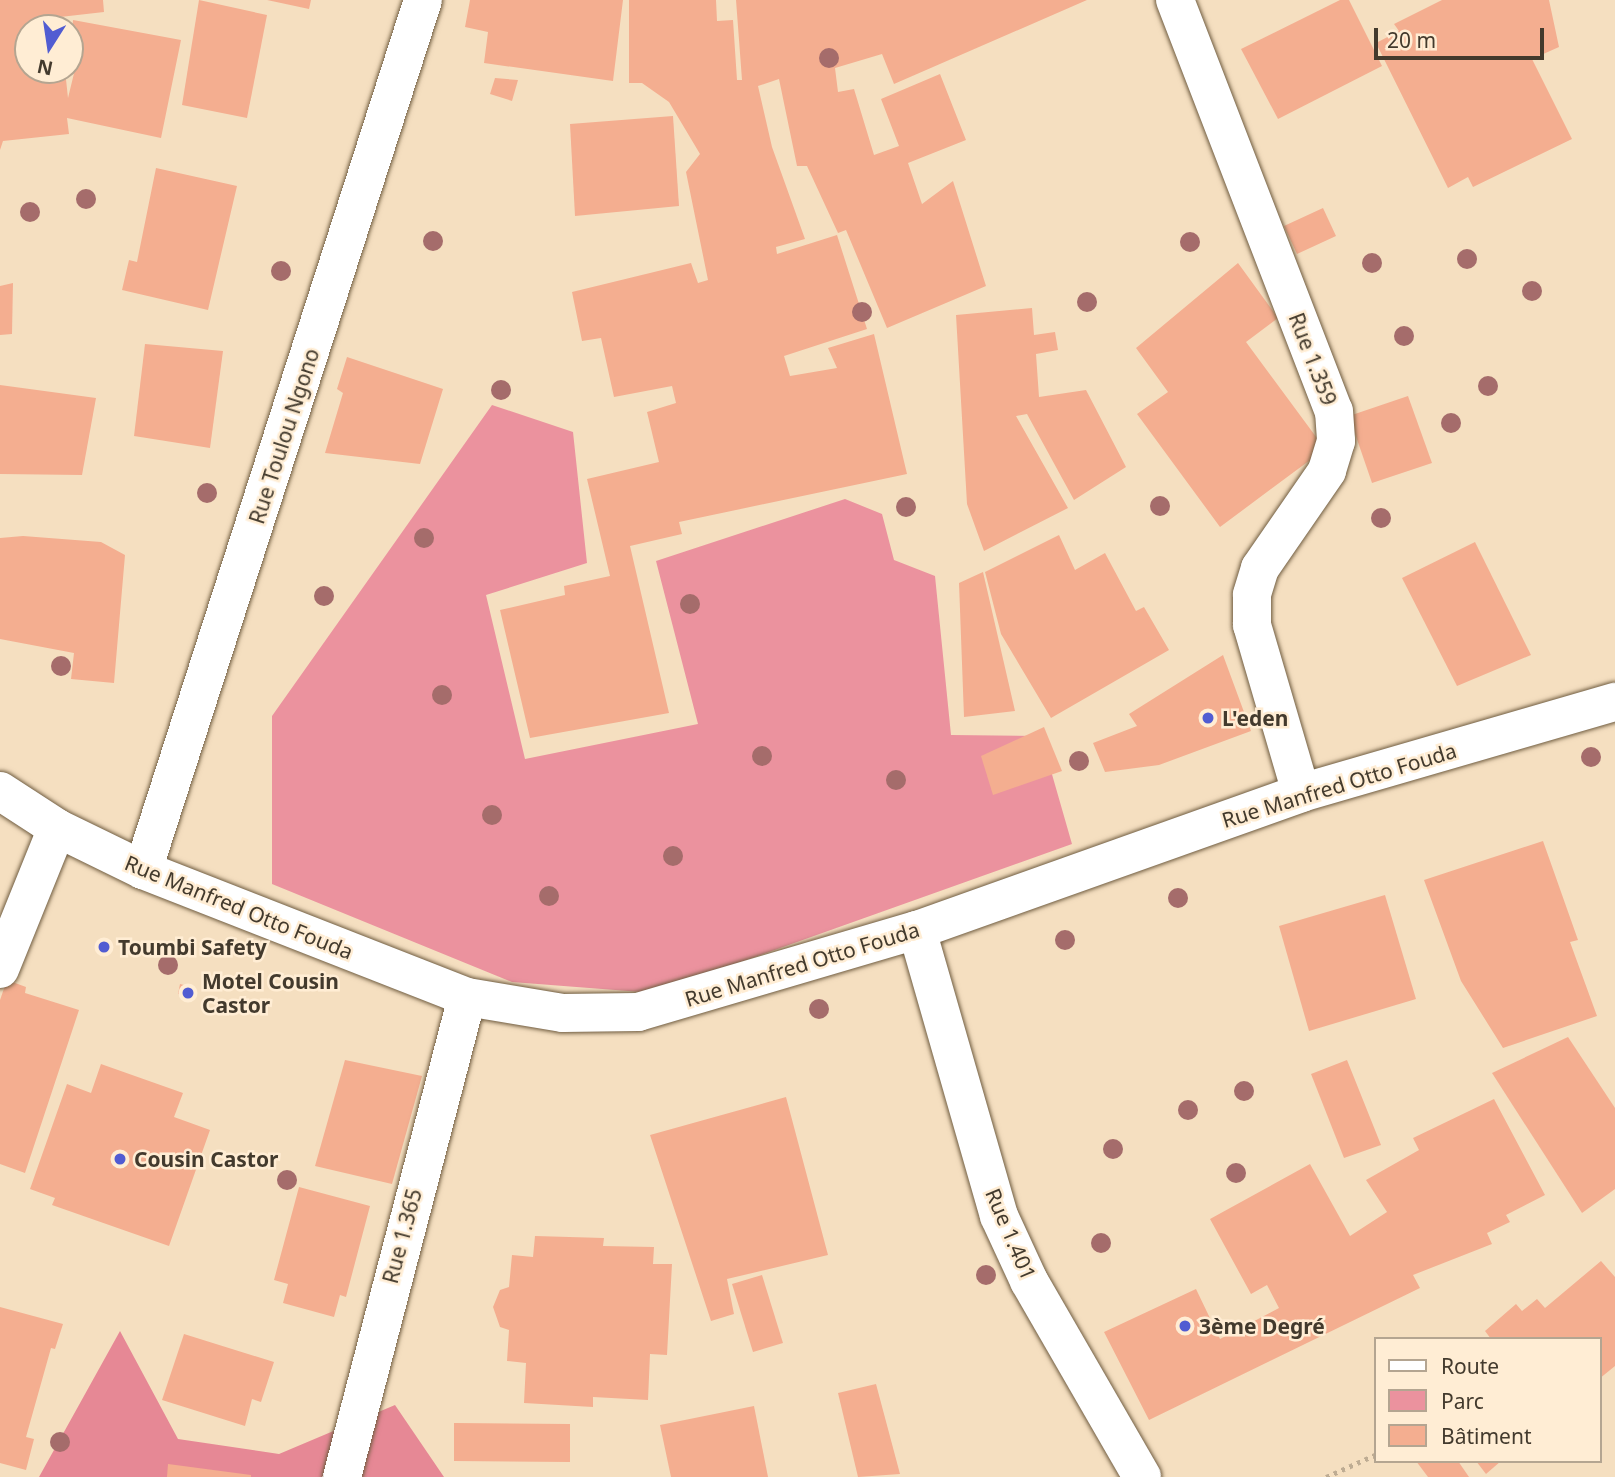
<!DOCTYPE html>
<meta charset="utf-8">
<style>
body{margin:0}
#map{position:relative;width:1615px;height:1477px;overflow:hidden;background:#f5dfc0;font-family:"Noto Sans",sans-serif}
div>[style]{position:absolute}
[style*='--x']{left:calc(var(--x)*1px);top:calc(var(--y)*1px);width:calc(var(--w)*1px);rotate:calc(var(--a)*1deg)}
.green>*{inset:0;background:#eb929e}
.forest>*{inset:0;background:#e68895}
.building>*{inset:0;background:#f4ae90}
.path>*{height:4.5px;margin-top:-2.25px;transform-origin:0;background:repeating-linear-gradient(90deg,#beac93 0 3.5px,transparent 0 8.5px)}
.roads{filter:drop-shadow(0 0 2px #705d41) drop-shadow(0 0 2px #705d41)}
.minor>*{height:38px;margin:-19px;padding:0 19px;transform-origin:19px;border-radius:19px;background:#fff}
.tertiary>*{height:38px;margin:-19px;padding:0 19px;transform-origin:19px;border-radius:19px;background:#fff}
.trees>*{width:20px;height:20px;margin:-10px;border-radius:50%;background:#a56c6b}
.dots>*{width:19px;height:19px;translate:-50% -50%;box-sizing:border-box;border:4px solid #ffedd4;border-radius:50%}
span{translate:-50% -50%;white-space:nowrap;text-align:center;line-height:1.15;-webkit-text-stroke:5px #ffedd4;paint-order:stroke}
.street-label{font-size:21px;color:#433a2d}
.poi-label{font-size:21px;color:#433a2d;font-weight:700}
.left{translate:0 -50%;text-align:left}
.legend{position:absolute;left:1374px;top:1337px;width:228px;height:126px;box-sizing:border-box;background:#ffedd4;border:2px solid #b4a591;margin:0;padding:9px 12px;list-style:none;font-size:21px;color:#433a2d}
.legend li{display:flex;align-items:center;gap:14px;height:35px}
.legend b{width:35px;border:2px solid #b4a591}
.north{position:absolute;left:14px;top:14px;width:70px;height:70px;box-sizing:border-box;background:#ffedd4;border:2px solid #b4a591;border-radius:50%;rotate:192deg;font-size:19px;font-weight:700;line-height:28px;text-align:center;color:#433a2d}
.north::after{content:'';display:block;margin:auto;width:24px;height:32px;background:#515cd2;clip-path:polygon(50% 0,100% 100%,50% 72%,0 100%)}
.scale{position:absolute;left:1374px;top:28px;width:170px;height:32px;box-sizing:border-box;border:4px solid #433a2d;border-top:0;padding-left:9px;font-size:21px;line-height:24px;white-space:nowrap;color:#433a2d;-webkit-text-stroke:5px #ffedd4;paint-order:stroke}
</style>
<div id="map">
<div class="green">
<div style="clip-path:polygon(492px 405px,573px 432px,587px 563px,486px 595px,525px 759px,698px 724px,656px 561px,845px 499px,882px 514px,894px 560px,935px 576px,951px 735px,1041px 736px,1072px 844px,654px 993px,512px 982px,272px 884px,272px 716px)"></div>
</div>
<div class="forest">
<div style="clip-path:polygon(120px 1331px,178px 1439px,279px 1454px,395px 1405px,444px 1477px,39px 1477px)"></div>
</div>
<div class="building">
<div style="clip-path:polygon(0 0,103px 0,104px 12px,60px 17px,61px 28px,28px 28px,28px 70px,65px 70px,68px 98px,77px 61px,70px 60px,73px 20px,181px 40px,161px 138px,67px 118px,69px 134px,3px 141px,0 150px)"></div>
<div style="clip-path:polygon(199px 0,267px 15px,247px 118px,182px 105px)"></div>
<div style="clip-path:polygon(267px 0,311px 0,309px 9px)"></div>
<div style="clip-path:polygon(470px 0,623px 0,613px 81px,484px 63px,488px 32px,465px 27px)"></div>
<div style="clip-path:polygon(629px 0,716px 0,717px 21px,733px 20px,737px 80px,742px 80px,736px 0,1087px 0,894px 84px,882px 54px,835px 68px,838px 92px,854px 89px,874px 155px,899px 146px,881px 99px,940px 74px,966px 140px,908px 163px,922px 204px,953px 181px,986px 286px,887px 328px,846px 230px,838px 233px,807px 166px,797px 166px,779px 79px,758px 86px,772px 147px,805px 239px,776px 247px,777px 254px,837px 235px,867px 329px,784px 356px,790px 376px,837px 368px,828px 348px,874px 334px,907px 474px,679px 522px,682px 534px,630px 546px,669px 713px,530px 738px,500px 610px,565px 595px,564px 586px,610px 576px,587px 479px,659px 462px,647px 412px,676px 403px,672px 386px,614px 397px,601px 338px,582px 341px,572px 292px,691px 263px,698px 283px,708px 280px,686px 172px,700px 154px,669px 102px,642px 83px,629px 83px)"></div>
<div style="clip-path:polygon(1340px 0,1349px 0,1382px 66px,1278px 119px,1241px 49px)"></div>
<div style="clip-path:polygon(1442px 0,1549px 0,1559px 47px,1532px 59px,1572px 139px,1473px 187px,1468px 177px,1448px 188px,1376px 43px,1399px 31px,1394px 24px)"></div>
<div style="clip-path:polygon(495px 78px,518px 80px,512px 101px,490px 94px)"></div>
<div style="clip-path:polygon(673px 116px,679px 206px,575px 216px,570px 124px)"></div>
<div style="clip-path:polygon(156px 168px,237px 186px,208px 310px,122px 290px,129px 260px,137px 262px)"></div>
<div style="clip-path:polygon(1323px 208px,1336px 236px,1297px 254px,1284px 226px)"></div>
<div style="clip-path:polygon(1238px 263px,1278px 318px,1246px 342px,1325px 449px,1220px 527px,1137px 414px,1168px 392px,1136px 348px)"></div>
<div style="clip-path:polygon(13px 283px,12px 334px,0 335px,0 286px)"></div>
<div style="clip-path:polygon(1032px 308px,1034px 335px,1055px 332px,1058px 350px,1036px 354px,1039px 397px,1086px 390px,1126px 467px,1074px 500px,1027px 414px,1016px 416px,1068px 508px,984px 551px,967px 504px,956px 315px)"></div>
<div style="clip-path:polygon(145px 344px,223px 351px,210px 448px,134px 436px)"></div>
<div style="clip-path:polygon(347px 357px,443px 389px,420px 464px,325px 453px,343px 393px,337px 389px)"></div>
<div style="clip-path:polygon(0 385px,96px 398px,82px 475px,0 474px)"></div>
<div style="clip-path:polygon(1408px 396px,1432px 463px,1372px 483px,1349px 416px)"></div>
<div style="clip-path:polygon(1059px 535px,1075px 570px,1105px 553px,1136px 611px,1144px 607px,1169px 650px,1051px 718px,1001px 634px,985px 572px)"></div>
<div style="clip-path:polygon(23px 536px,101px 542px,125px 555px,114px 683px,71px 679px,74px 653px,0 639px,0 538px)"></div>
<div style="clip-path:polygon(1475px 542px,1531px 655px,1457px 686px,1402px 578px)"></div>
<div style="clip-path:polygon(983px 572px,1015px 711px,964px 717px,959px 583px)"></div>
<div style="clip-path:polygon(1223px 655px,1251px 731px,1159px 765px,1105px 772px,1093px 743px,1137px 726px,1129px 714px)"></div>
<div style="clip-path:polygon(1044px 727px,1062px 771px,993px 795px,981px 756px)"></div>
<div style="clip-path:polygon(1543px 841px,1578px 940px,1570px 942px,1597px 1016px,1503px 1048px,1461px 981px,1424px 880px)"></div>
<div style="clip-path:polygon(1385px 895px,1416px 999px,1309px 1031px,1279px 926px)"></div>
<div style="clip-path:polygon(7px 980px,26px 987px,25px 993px,79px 1010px,25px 1173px,0 1164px,0 1000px)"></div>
<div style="clip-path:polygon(180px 984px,196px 988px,193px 998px,178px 994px)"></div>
<div style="clip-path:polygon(1568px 1037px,1615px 1108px,1615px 1189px,1582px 1213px,1492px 1073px)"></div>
<div style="clip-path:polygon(345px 1060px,422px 1076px,392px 1184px,315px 1166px)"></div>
<div style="clip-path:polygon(1347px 1060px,1381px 1145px,1344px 1158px,1311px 1074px)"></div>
<div style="clip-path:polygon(101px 1064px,183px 1093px,174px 1117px,210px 1130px,169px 1246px,52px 1205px,55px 1198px,30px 1189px,67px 1084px,91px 1093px)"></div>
<div style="clip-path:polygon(786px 1097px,828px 1255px,727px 1279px,734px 1314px,711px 1321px,650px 1135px)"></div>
<div style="clip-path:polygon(1494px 1099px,1545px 1195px,1506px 1215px,1510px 1222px,1487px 1233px,1492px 1244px,1413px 1275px,1420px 1288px,1149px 1420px,1104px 1332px,1196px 1289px,1220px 1339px,1279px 1308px,1267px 1285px,1251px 1294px,1210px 1219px,1310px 1164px,1350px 1236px,1387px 1212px,1366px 1180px,1419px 1150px,1413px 1138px)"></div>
<div style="clip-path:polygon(299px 1187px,370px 1206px,346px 1297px,340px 1295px,334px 1317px,283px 1303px,288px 1284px,274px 1280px)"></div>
<div style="clip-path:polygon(535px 1236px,604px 1238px,603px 1246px,654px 1247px,653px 1264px,672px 1264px,667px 1355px,650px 1354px,648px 1400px,593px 1397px,593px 1407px,524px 1403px,526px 1363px,507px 1361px,509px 1330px,500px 1327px,493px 1307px,500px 1290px,509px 1287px,512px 1255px,533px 1257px)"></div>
<div style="clip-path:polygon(1601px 1261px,1615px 1277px,1615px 1366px,1599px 1379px,1599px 1339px,1491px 1339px,1485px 1331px,1516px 1304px,1522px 1311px,1537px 1299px,1545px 1308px)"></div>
<div style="clip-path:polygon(762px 1275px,783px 1343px,753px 1352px,732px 1284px)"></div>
<div style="clip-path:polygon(0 1307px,63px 1324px,55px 1349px,51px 1348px,26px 1437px,34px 1439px,26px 1470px,0 1463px)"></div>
<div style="clip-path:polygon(184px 1334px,274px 1362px,261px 1402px,252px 1399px,245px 1426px,162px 1400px)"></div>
<div style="clip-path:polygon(876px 1384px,900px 1474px,858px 1477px,838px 1393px)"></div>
<div style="clip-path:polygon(754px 1406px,768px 1477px,671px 1477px,660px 1425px)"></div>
<div style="clip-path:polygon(454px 1423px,570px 1424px,570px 1462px,454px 1461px)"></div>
<div style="clip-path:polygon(1416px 1461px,1458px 1461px,1469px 1477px,1428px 1477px)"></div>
<div style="clip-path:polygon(1476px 1461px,1501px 1461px,1486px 1474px)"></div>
<div style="clip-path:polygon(168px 1464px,251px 1475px,251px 1477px,167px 1477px)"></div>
</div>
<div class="path">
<div style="--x:1326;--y:1477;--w:54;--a:-24.2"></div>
</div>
<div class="roads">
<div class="minor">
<div style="--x:1175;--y:0;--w:441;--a:68.9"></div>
<div style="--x:1334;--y:411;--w:30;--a:86"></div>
<div style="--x:1336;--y:441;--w:31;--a:107"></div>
<div style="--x:1327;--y:471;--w:118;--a:124.6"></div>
<div style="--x:1260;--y:568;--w:28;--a:107"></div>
<div style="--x:1252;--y:595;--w:30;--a:90"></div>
<div style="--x:1252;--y:625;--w:175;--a:73.7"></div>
<div style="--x:143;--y:870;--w:914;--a:-72.16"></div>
<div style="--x:917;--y:930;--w:298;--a:74"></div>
<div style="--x:999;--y:1216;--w:72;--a:65.2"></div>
<div style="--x:1029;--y:1281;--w:226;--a:60"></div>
<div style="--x:0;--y:969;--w:152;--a:-68"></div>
<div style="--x:342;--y:1477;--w:496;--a:-75.4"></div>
</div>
<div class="tertiary">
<div style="--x:0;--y:791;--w:68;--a:33"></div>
<div style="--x:57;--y:828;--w:96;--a:26"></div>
<div style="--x:143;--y:870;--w:348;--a:21.4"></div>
<div style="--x:467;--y:997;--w:97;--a:9.5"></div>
<div style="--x:563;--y:1013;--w:75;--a:-0.8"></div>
<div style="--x:638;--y:1012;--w:291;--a:-16.4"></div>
<div style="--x:917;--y:930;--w:408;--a:-19.6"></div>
<div style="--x:1301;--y:793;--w:327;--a:-16.2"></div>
</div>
</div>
<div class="trees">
<div style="left:829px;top:58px"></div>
<div style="left:86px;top:199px"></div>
<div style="left:30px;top:212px"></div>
<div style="left:433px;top:241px"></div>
<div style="left:1190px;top:242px"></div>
<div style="left:1467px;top:259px"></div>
<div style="left:1372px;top:263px"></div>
<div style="left:281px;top:271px"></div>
<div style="left:1532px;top:291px"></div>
<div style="left:1087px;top:302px"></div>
<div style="left:862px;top:312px"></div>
<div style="left:1404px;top:336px"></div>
<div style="left:1488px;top:386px"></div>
<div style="left:501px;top:390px"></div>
<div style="left:1451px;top:423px"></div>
<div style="left:207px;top:493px"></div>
<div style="left:1160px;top:506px"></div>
<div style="left:906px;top:507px"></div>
<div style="left:1381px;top:518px"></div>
<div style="left:424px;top:538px"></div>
<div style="left:324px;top:596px"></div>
<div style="left:690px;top:604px"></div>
<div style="left:61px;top:666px"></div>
<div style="left:442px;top:695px"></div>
<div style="left:762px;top:756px"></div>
<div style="left:1591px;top:757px"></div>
<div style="left:1079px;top:761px"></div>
<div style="left:896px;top:780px"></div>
<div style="left:492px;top:815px"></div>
<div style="left:673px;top:856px"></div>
<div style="left:549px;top:896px"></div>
<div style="left:1178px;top:898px"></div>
<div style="left:1065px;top:940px"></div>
<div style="left:168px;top:965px"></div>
<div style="left:819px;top:1009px"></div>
<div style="left:1244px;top:1091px"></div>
<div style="left:1188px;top:1110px"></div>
<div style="left:1113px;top:1149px"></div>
<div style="left:1236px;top:1173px"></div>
<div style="left:287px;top:1180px"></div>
<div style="left:1101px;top:1243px"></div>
<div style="left:986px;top:1275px"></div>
<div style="left:60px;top:1442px"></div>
</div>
<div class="dots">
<div style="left:1208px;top:718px;background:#515cd2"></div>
<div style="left:104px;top:947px;background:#515cd2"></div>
<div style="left:188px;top:993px;background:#515cd2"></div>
<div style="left:120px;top:1159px;background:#515cd2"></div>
<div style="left:1185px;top:1326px;background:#515cd2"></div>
</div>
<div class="street-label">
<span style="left:1313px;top:359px;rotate:69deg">Rue 1.359</span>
<span style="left:284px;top:436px;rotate:-72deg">Rue Toulou Ngono</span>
<span style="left:1339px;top:785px;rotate:-17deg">Rue Manfred Otto Fouda</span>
<span style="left:239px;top:907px;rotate:22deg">Rue Manfred Otto Fouda</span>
<span style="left:802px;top:964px;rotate:-17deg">Rue Manfred Otto Fouda</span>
<span style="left:1011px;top:1234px;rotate:67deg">Rue 1.401</span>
<span style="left:402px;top:1236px;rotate:-75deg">Rue 1.365</span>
</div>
<div class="poi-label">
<span class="left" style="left:1222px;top:718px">L'eden</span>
<span class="left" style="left:118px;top:947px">Toumbi Safety</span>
<span class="left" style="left:202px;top:993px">Motel Cousin<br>Castor</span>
<span class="left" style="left:134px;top:1159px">Cousin Castor</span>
<span class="left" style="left:1199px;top:1326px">3ème Degré</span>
</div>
<ul class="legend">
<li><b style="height:9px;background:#fff"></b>Route</li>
<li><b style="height:19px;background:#eb929e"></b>Parc</li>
<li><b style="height:19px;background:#f4ae90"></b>Bâtiment</li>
</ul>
<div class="north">N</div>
<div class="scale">20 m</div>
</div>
